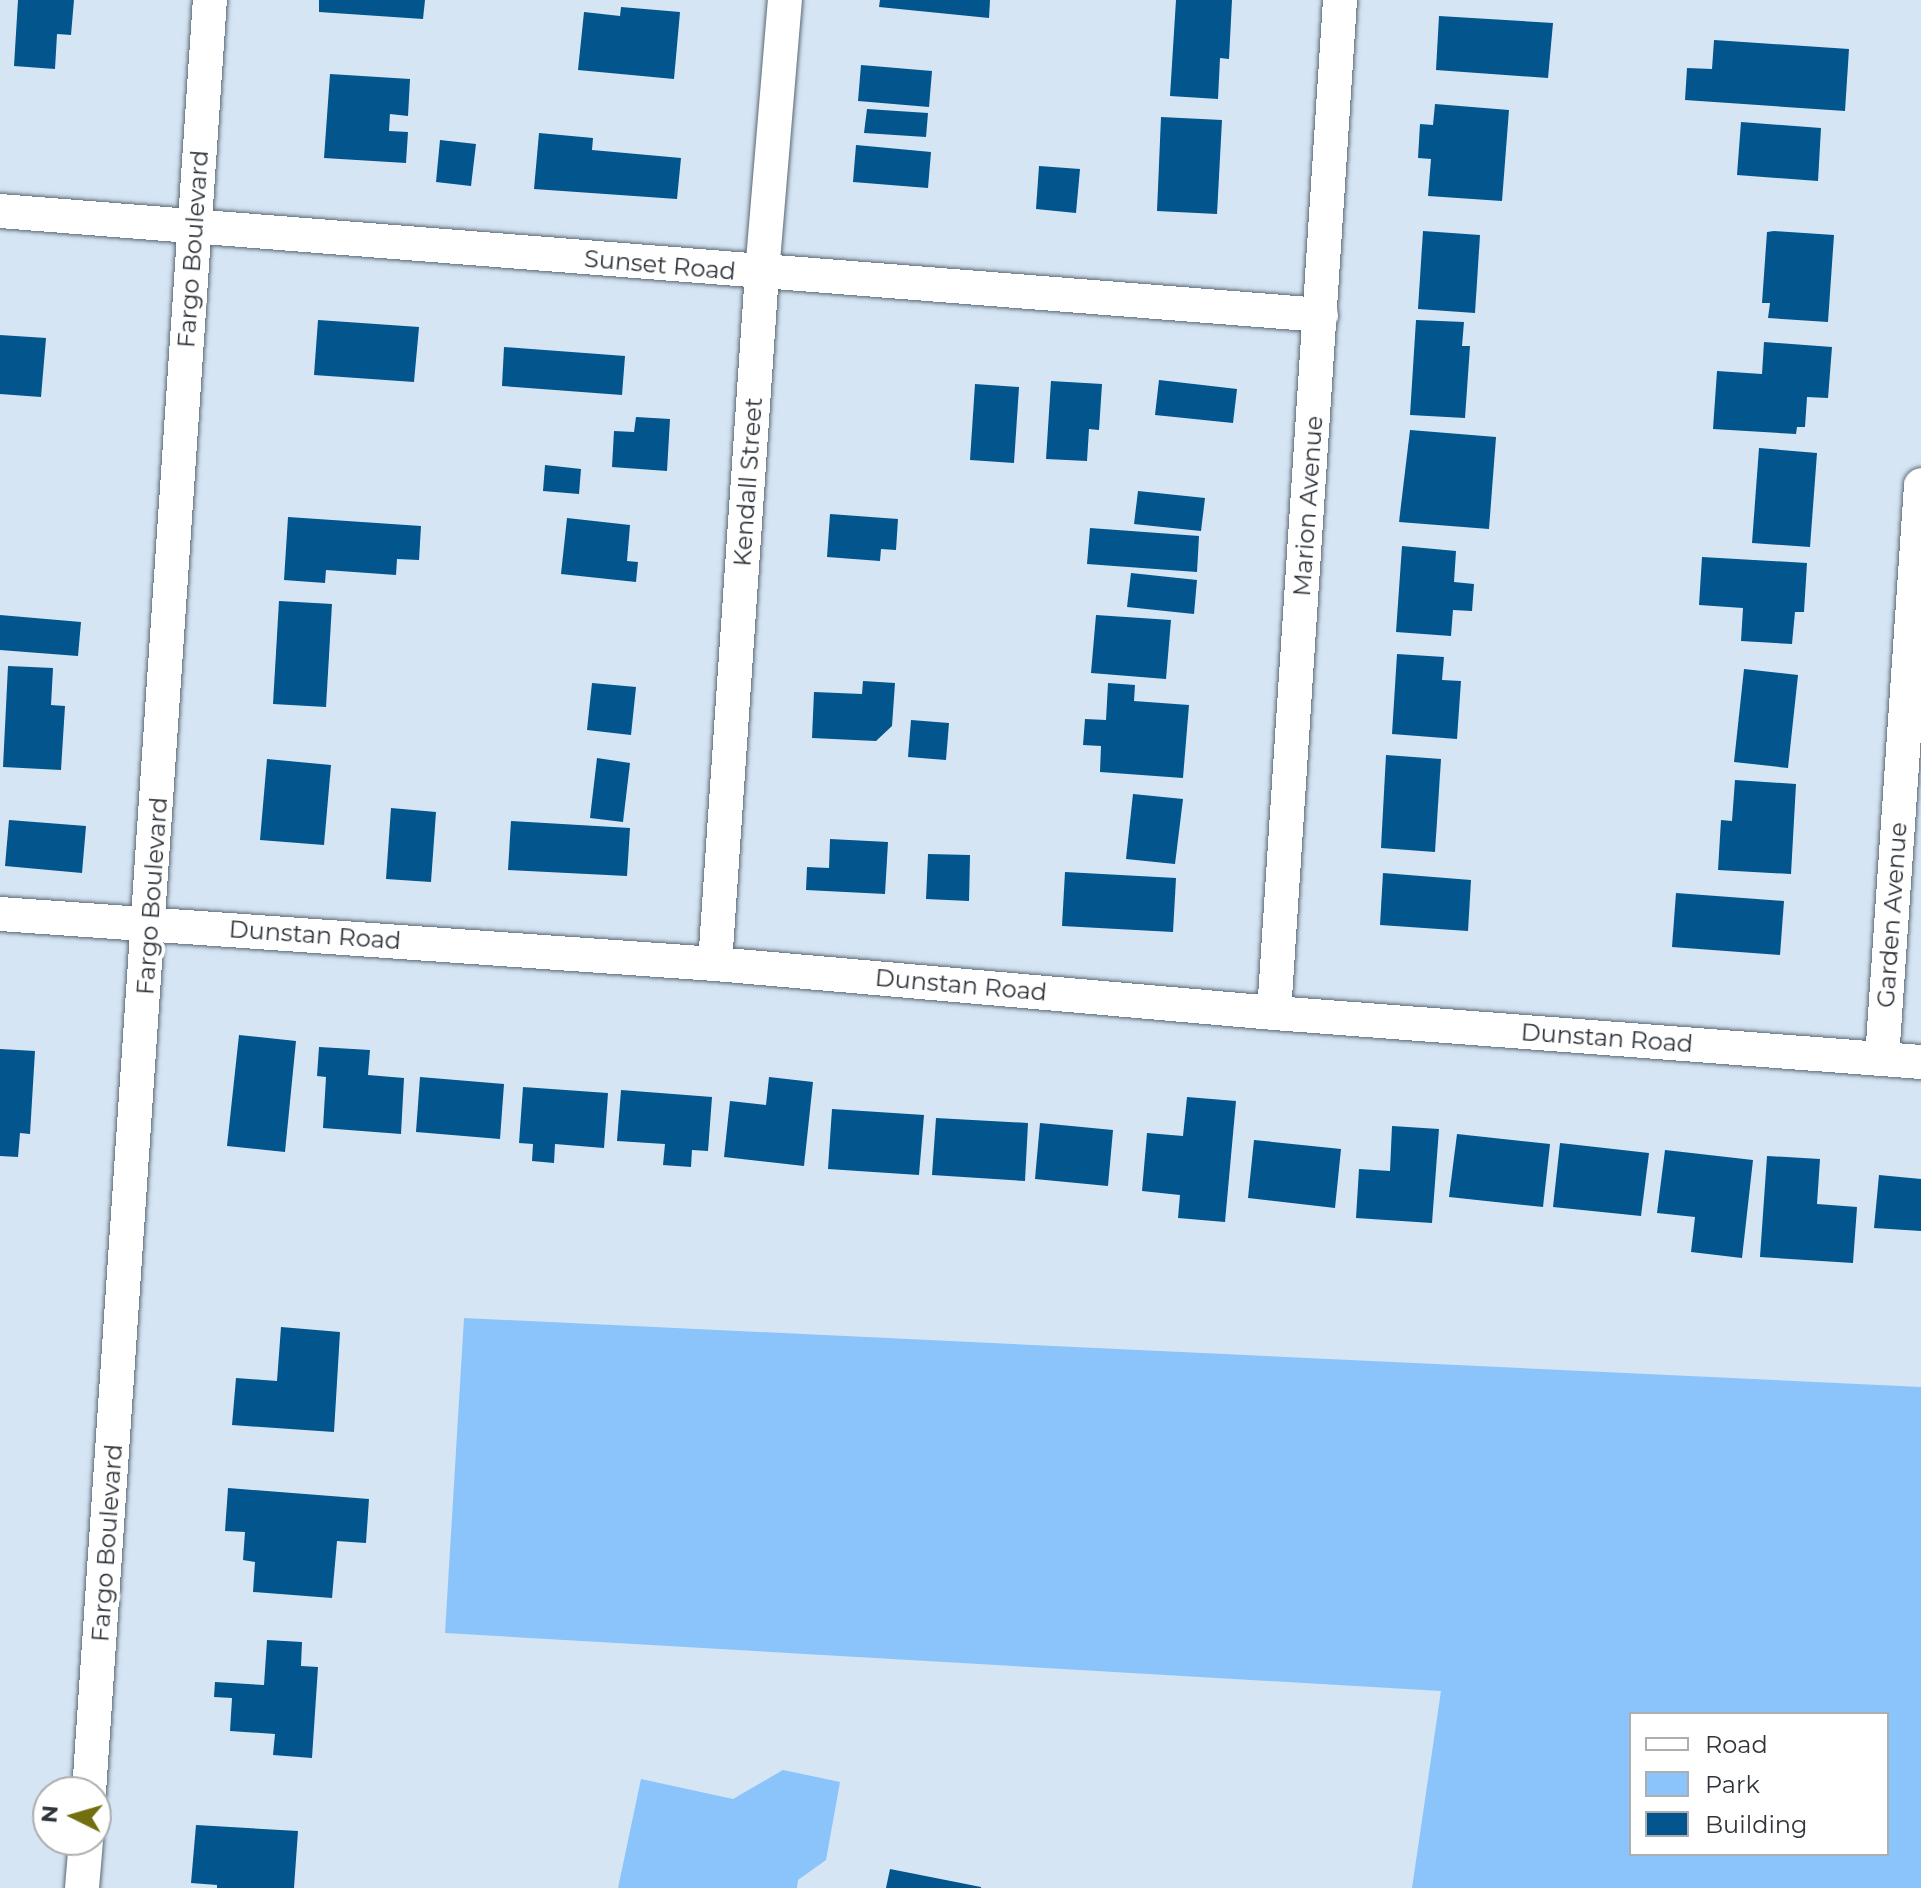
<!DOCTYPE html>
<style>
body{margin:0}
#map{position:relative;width:1921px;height:1888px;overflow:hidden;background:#d5e5f4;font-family:Montserrat,sans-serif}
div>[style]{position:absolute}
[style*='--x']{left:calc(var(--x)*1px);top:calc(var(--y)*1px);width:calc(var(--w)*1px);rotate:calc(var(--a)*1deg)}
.green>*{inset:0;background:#8ac4fb}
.building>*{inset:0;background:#02558d}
.roads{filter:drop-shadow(0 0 2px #5a6774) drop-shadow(0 0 2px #5a6774)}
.street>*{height:34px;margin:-17px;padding:0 17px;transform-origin:17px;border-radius:17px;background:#fff}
span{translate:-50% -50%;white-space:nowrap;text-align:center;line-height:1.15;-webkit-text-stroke:8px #fff;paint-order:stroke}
.street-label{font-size:24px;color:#2f353b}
.legend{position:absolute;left:1629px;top:1712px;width:260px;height:144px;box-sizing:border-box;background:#fff;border:2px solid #acaeb1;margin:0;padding:10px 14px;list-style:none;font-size:24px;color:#2f353b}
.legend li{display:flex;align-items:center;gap:16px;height:40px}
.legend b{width:40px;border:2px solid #acaeb1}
.north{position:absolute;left:32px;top:1776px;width:80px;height:80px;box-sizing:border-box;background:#fff;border:2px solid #acaeb1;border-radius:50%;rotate:275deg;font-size:22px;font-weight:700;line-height:32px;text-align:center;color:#2f353b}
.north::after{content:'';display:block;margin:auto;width:28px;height:36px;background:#726f10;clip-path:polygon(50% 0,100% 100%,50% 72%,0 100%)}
</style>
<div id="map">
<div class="green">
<div style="clip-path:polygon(evenodd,464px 1318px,1921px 1387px,1921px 1888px,1412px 1888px,1441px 1691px,445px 1633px,464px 1318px,1631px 1714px,1887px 1714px,1887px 1854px,1631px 1854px,1631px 1714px)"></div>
<div style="clip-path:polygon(783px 1770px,840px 1782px,826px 1860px,798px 1880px,797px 1888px,618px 1888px,641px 1779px,733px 1799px)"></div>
</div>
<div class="building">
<div style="clip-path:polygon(18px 0,74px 0,71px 35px,57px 34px,55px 69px,14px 66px)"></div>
<div style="clip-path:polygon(319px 0,425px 0,423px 19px,319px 12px)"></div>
<div style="clip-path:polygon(880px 0,990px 0,989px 18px,879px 7px)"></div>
<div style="clip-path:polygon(1176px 0,1232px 0,1229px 59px,1220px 58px,1218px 99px,1170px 96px)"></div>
<div style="clip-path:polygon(621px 7px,680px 12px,674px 79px,578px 70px,584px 12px,620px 16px)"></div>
<div style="clip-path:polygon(1439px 16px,1553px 23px,1548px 78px,1436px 70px)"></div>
<div style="clip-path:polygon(1714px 40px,1849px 49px,1845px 111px,1685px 100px,1687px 68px,1712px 69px)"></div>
<div style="clip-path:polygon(861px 65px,932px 71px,929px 107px,858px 101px)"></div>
<div style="clip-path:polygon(330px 74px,410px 79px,408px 116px,390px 114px,389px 131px,408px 132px,406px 163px,324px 158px)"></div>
<div style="clip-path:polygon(1435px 104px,1509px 110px,1502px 201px,1428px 196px,1431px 159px,1418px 158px,1420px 124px,1433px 125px)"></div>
<div style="clip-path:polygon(867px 109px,928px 113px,926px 137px,864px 133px)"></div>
<div style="clip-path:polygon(1161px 117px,1222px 120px,1217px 214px,1157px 211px)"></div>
<div style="clip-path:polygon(1741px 122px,1821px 128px,1818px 181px,1737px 175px)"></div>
<div style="clip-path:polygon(539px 133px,593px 138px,592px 150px,681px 158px,677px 199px,534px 189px)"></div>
<div style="clip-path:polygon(440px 140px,476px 144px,471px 186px,436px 182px)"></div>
<div style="clip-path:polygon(856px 145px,931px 152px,928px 188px,853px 182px)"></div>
<div style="clip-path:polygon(1039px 166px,1080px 169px,1076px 213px,1036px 209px)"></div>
<div style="clip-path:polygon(1423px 231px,1480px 235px,1475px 313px,1418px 309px)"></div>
<div style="clip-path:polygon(1774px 231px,1834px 235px,1828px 322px,1768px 318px,1770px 303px,1762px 303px,1767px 232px)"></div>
<div style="clip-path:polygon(318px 320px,419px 327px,414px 382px,314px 375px)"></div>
<div style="clip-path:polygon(1416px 320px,1464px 322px,1462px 346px,1470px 346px,1465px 418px,1410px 415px)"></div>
<div style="clip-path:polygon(0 335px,46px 338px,41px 397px,0 394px)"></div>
<div style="clip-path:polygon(1764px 342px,1832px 347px,1828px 398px,1807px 397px,1805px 427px,1797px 427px,1796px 434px,1713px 429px,1717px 371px,1762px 374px)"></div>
<div style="clip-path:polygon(504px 347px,625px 356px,622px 395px,502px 386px)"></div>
<div style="clip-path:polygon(1159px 380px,1237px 389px,1233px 423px,1155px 415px)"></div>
<div style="clip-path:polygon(1051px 381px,1102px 384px,1099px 430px,1089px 429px,1087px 461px,1046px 459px)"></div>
<div style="clip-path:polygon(975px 384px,1019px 387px,1014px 463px,970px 460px)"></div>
<div style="clip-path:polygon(636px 417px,670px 419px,667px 471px,612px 467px,614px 431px,634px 432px)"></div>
<div style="clip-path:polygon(1410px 430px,1496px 437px,1489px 529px,1399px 522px)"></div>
<div style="clip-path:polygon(1759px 448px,1817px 453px,1810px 547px,1752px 543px)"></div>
<div style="clip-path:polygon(545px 465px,581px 469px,579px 494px,543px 491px)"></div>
<div style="clip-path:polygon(1138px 491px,1205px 498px,1201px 531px,1134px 524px)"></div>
<div style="clip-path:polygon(830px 514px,898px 519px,896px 550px,881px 549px,880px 561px,827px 557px)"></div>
<div style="clip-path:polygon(288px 517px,421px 526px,419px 560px,397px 559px,396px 575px,326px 570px,325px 583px,284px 580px)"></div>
<div style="clip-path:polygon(567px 518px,630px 525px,627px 561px,638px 562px,636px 582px,561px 574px)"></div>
<div style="clip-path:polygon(1090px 528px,1199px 536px,1197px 572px,1087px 564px)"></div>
<div style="clip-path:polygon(1402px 546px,1456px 551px,1454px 582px,1474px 584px,1472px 611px,1453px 610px,1451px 636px,1396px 632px)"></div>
<div style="clip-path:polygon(1702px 557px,1807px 563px,1804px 612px,1795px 612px,1792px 644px,1741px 641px,1743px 608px,1699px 605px)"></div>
<div style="clip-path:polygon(1131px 573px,1197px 580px,1194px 614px,1127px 607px)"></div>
<div style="clip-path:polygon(279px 601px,332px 604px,326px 707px,273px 704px)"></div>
<div style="clip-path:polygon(0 615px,81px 622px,78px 656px,0 650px)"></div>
<div style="clip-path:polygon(1096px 615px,1171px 620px,1166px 679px,1091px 673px)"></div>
<div style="clip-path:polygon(1397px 654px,1444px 657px,1442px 680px,1461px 681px,1457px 739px,1392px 734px)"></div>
<div style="clip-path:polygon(8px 666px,53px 668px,51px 705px,65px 706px,61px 770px,3px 767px)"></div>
<div style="clip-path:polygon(1744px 669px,1798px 675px,1788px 768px,1734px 762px)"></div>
<div style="clip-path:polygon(863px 681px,895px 683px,892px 726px,876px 741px,812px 738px,814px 692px,862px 694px)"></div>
<div style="clip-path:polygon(592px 683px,636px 687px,631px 735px,587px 730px)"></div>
<div style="clip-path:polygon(1108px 683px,1135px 685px,1134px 701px,1189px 705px,1183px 778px,1100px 772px,1101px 746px,1083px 745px,1085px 719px,1106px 720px)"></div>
<div style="clip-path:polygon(911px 720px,949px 723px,946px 760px,908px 757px)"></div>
<div style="clip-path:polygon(1386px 755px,1441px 759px,1435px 852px,1381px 848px)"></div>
<div style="clip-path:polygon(597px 758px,630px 763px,623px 822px,590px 818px)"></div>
<div style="clip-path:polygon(267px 759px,331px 765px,324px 845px,260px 840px)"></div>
<div style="clip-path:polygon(1735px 780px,1796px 784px,1791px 874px,1718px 870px,1721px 820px,1732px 821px)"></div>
<div style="clip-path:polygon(1133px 794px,1183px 799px,1175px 864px,1126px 859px)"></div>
<div style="clip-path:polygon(391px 808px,436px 812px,431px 882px,386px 879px)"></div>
<div style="clip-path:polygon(9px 820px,86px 826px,82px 873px,5px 866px)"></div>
<div style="clip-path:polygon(511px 821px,630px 828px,627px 876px,508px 870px)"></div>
<div style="clip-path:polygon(830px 839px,888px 842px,885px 894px,806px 890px,807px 867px,829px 868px)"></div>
<div style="clip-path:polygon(928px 854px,970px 855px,969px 901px,926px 899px)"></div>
<div style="clip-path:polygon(1065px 872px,1176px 878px,1173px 932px,1062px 926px)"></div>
<div style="clip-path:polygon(1383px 873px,1471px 880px,1468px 931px,1380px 925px)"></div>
<div style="clip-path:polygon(1676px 893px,1784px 901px,1780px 955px,1672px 947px)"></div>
<div style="clip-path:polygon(239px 1035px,296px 1041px,285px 1152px,227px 1146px)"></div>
<div style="clip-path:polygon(319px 1047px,370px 1050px,368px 1075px,404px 1078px,401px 1134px,323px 1128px,326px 1077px,317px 1076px)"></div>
<div style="clip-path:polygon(0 1049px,35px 1051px,30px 1134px,20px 1133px,18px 1157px,0 1156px)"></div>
<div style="clip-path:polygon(420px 1077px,504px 1084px,500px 1139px,416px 1132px)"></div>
<div style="clip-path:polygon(769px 1077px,813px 1082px,804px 1166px,724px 1157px,730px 1101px,766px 1105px)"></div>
<div style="clip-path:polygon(523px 1087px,608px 1093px,604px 1148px,555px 1144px,554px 1163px,532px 1161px,533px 1144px,519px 1143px)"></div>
<div style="clip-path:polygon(621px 1090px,712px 1097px,708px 1151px,692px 1150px,691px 1167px,663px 1165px,665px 1144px,617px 1141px)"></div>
<div style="clip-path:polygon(1187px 1097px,1236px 1101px,1225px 1222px,1178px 1218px,1180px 1195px,1142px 1191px,1147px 1133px,1183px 1136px)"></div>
<div style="clip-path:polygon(832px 1109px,924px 1115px,919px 1175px,828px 1169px)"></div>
<div style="clip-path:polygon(936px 1118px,1028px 1123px,1025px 1181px,932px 1175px)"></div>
<div style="clip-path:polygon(1040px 1123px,1113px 1130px,1108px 1186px,1035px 1179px)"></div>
<div style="clip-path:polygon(1392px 1126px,1439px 1129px,1432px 1223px,1356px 1218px,1359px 1169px,1390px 1171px)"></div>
<div style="clip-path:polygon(1457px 1134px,1550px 1144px,1543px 1207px,1449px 1197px)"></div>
<div style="clip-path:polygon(1254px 1140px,1341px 1149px,1335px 1208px,1248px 1198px)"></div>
<div style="clip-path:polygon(1560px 1143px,1649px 1153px,1641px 1216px,1553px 1207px)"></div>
<div style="clip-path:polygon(1665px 1150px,1753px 1160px,1742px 1258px,1691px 1252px,1695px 1217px,1657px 1213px)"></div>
<div style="clip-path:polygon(1767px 1156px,1820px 1159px,1817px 1204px,1857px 1207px,1853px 1263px,1760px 1257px)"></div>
<div style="clip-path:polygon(1879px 1175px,1921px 1179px,1921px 1231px,1874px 1228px)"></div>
<div style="clip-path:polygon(281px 1327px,340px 1332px,334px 1432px,232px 1425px,236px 1378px,277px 1381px)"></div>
<div style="clip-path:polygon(228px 1488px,369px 1499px,366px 1543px,337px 1541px,332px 1598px,253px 1592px,255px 1562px,243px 1560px,245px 1532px,225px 1531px)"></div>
<div style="clip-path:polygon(267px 1640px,302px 1642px,301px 1666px,318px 1667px,312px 1758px,273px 1755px,275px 1734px,230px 1731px,232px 1698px,214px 1697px,215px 1682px,264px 1685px)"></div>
<div style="clip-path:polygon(196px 1825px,298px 1831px,294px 1888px,217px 1888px,217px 1885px,191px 1883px)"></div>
<div style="clip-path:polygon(890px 1869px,981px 1887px,981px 1888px,886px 1888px)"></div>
</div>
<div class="roads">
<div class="street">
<div style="--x:0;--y:211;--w:1325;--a:4.5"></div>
<div style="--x:0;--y:914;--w:717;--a:4"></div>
<div style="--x:715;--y:964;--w:561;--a:5.01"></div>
<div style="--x:1274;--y:1013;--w:649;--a:4.33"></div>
<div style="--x:715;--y:964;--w:693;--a:-86.11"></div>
<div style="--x:762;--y:273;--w:274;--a:-85.2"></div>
<div style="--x:1274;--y:1013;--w:1015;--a:-86.27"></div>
<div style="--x:1882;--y:1059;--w:575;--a:-86.11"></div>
<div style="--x:89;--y:1792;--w:1796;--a:-86.14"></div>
<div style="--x:82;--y:1888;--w:48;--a:-85.2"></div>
</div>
</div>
<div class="street-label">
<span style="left:193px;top:249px;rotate:-86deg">Fargo Boulevard</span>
<span style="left:660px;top:265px;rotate:5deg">Sunset Road</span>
<span style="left:748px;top:482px;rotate:-86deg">Kendall Street</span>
<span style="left:1308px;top:506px;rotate:-86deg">Marion Avenue</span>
<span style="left:152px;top:896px;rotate:-86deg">Fargo Boulevard</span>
<span style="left:1892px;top:915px;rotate:-86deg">Garden Avenue</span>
<span style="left:315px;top:935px;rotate:4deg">Dunstan Road</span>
<span style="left:961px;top:985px;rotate:5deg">Dunstan Road</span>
<span style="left:1607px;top:1038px;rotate:4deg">Dunstan Road</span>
<span style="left:107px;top:1543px;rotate:-86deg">Fargo Boulevard</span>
</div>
<ul class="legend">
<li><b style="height:10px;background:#fff"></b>Road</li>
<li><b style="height:22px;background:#8ac4fb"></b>Park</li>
<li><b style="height:22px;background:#02558d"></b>Building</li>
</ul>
<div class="north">N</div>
</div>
